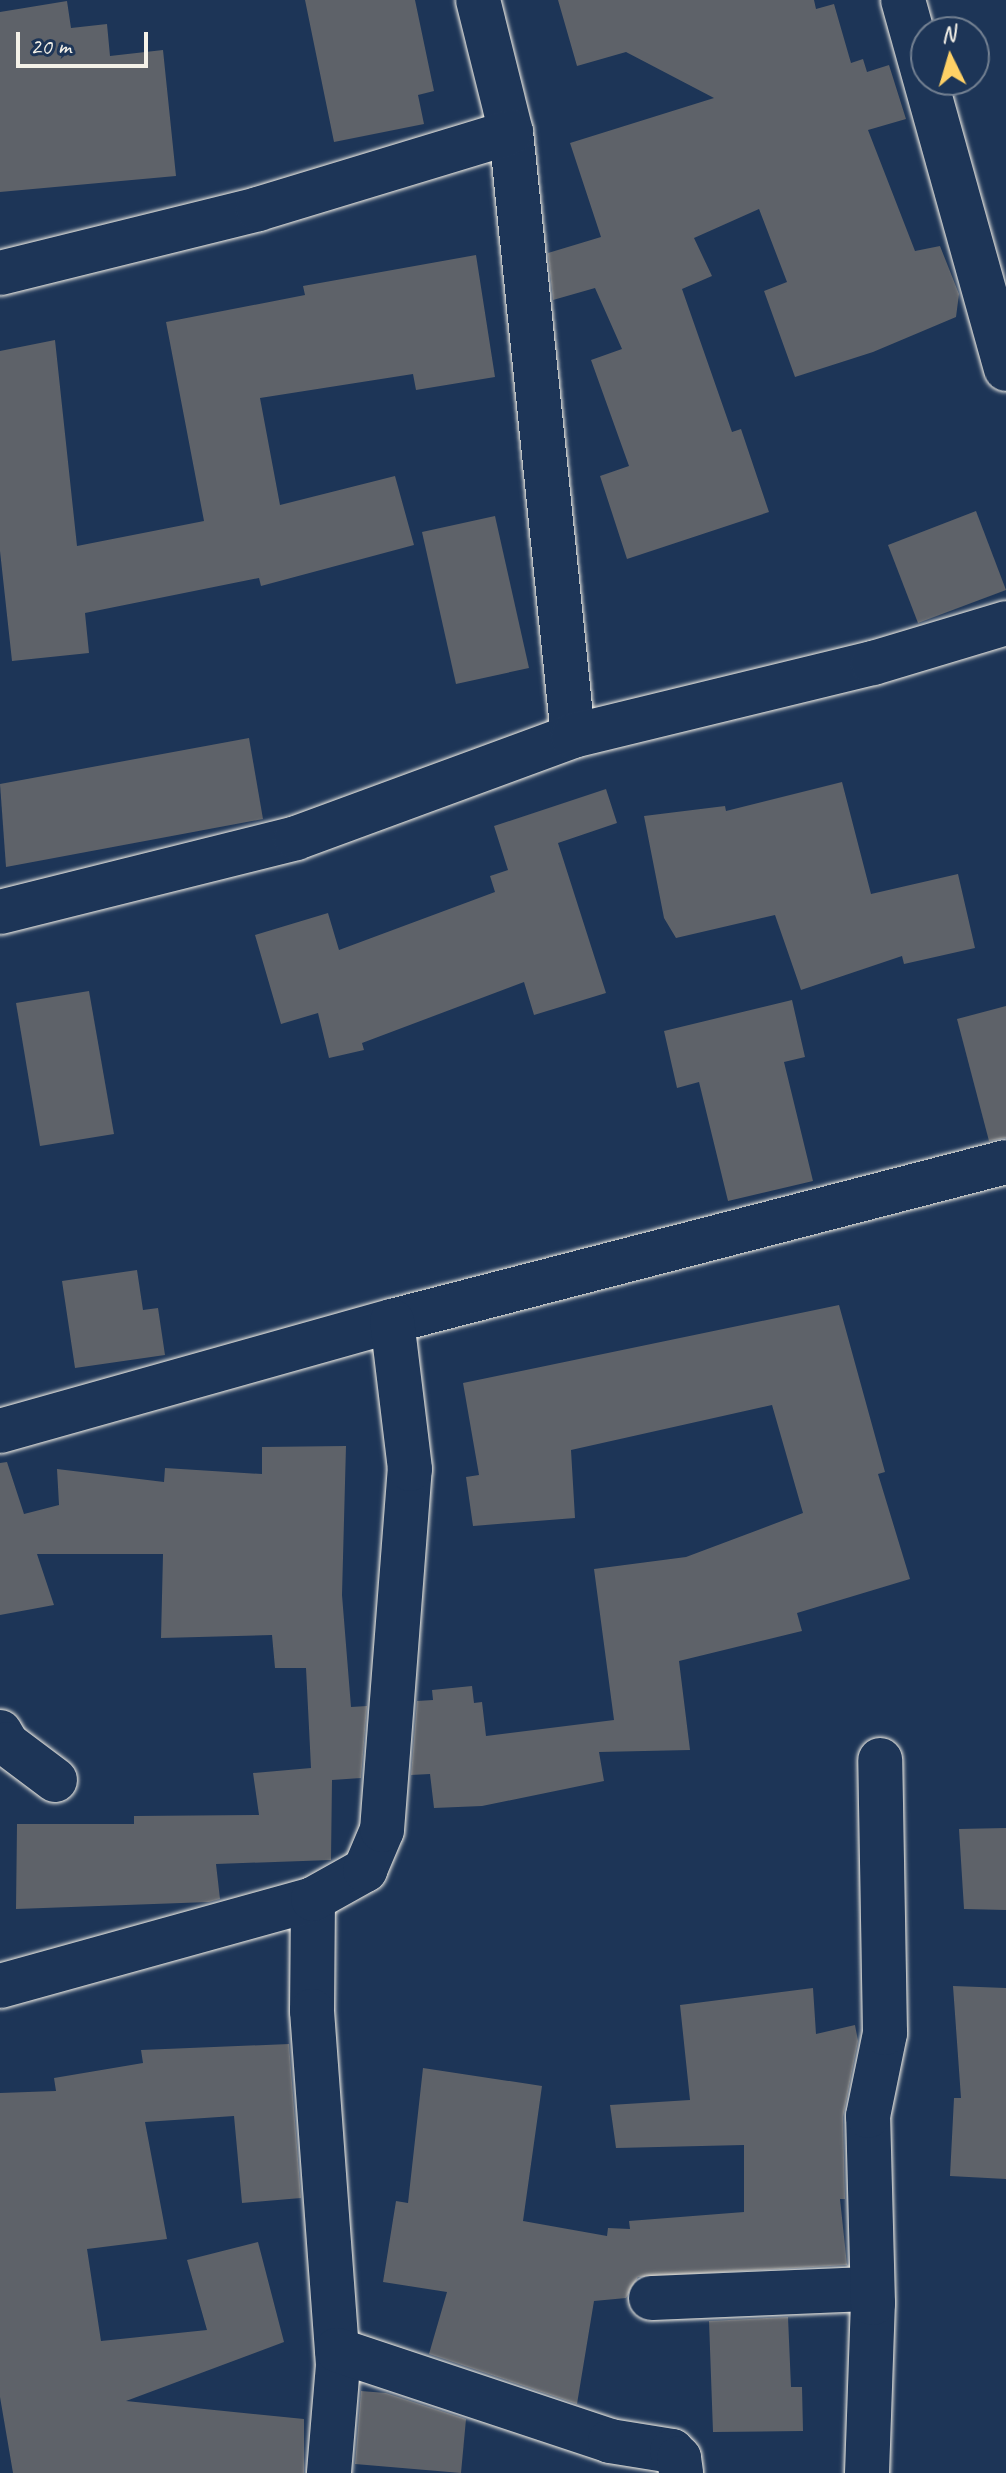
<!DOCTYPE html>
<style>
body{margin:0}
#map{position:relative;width:1006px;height:2473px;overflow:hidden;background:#1d3557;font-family:Caveat,sans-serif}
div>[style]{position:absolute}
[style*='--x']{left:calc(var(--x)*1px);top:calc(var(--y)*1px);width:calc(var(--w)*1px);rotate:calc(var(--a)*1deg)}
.building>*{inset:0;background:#5e6269}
.roads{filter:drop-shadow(0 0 2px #f4f1e8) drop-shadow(0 0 2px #f4f1e8)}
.street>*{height:44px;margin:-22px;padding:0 22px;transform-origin:22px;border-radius:22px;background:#1d3557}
span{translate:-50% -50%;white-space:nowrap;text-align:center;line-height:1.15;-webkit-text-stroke:7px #1d3557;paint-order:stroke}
.north{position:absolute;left:910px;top:16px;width:80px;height:80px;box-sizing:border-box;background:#1d3557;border:2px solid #738091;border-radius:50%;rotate:355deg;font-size:22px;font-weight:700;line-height:32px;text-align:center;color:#f4f1e8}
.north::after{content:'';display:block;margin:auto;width:28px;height:36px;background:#ffd166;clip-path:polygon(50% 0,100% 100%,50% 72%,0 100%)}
.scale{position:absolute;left:16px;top:32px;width:132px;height:36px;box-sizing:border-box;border:4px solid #f4f1e8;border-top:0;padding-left:10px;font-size:24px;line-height:28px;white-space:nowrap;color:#f4f1e8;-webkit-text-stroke:6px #1d3557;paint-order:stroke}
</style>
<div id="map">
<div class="building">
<div style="clip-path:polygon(305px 0,415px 0,434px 91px,418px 95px,424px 124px,334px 142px)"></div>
<div style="clip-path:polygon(558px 0,814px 0,816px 9px,834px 4px,851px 63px,863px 59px,867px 72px,889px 65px,906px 119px,868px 130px,915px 251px,940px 246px,959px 294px,956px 317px,873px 352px,795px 377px,764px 291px,787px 282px,759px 209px,694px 238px,712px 276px,682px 289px,732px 432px,741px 429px,769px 512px,627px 559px,600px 476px,629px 466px,591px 360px,622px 349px,595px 288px,553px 300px,548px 253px,601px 237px,570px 143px,714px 98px,626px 52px,577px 66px)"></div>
<div style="clip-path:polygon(67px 1px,71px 28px,107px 24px,110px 56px,163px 50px,176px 176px,0 192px,0 12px)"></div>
<div style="clip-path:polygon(476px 255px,495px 377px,416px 390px,413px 374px,260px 398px,280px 505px,395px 476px,414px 545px,261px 586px,259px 578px,85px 613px,89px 653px,12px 661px,0 551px,0 351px,55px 340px,77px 546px,204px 521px,166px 322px,305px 295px,303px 286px)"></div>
<div style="clip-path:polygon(976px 511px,1006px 590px,918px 623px,888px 545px)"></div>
<div style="clip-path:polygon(495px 516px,529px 668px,456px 684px,422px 532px)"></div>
<div style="clip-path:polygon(249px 738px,263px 819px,6px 867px,0 784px)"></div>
<div style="clip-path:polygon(842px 782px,871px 894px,958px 874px,975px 948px,904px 964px,902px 956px,801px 990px,775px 915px,676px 938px,664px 918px,644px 816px,725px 806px,726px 811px)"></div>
<div style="clip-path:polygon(606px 789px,617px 823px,558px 843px,606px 993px,534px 1015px,524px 982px,362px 1043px,364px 1050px,329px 1058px,318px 1013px,281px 1024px,255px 935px,328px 913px,339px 950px,495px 892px,490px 876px,508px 870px,494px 826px)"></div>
<div style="clip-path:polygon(89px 991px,114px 1134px,40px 1146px,16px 1003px)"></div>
<div style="clip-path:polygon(792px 1000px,805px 1057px,784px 1062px,813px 1181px,728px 1201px,699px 1082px,677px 1088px,664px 1031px)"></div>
<div style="clip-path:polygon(1006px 1006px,1006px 1138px,989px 1141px,957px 1019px)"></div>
<div style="clip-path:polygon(137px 1270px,143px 1310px,158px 1308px,165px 1355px,75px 1368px,62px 1281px)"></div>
<div style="clip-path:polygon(839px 1305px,885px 1472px,878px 1474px,910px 1579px,797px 1613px,802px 1631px,679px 1661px,690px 1750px,599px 1752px,604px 1781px,482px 1806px,434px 1808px,430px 1774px,411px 1775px,417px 1701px,433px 1700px,432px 1690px,472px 1686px,474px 1703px,482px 1702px,486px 1736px,614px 1720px,594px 1569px,686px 1557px,803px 1513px,772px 1405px,571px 1450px,575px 1518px,473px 1526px,466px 1477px,479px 1475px,463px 1383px)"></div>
<div style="clip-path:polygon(346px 1446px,342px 1595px,351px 1707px,367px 1706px,361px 1778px,332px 1780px,331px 1860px,216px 1864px,220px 1899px,209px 1902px,16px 1909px,17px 1824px,134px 1824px,134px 1816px,259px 1815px,253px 1773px,311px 1768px,306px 1668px,275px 1668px,272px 1635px,161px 1638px,163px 1554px,37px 1554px,54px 1605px,0 1615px,0 1463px,7px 1462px,24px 1514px,59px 1505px,57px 1469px,164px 1482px,165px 1468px,262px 1474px,262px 1447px)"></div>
<div style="clip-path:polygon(1006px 1828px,1006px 1910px,964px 1909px,959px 1829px)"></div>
<div style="clip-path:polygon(953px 1986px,1006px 1988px,1006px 2179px,950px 2176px,954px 2098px,961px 2098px)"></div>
<div style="clip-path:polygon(813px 1988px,816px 2034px,855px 2025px,858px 2041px,843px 2117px,845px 2199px,840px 2199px,847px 2265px,638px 2277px,626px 2298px,594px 2301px,577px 2404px,429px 2354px,447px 2292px,383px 2282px,396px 2201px,408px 2203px,423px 2068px,542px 2086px,523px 2221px,607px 2236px,608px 2228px,630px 2229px,629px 2221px,744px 2212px,744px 2145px,616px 2148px,610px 2105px,690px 2100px,680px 2005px)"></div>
<div style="clip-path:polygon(289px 2044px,301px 2198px,242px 2203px,234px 2116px,145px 2122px,167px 2239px,87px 2249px,101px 2341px,207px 2330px,187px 2260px,258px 2242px,284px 2342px,126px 2401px,304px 2419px,304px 2473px,13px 2473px,0 2397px,0 2093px,56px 2091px,54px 2078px,143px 2063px,141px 2050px)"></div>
<div style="clip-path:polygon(788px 2317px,791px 2387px,802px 2387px,803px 2431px,713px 2432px,709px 2321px)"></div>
<div style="clip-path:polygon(361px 2391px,386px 2393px,466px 2419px,461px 2473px,355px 2464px)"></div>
</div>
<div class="roads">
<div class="street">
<div style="--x:478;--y:0;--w:136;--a:76"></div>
<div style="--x:511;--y:132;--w:607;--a:84.14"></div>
<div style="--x:903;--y:0;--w:383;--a:74.4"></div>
<div style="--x:0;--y:273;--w:266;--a:-13.9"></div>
<div style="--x:258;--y:209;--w:264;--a:-16.9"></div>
<div style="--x:0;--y:912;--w:305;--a:-14"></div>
<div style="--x:296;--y:838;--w:295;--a:-20.2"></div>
<div style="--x:573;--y:736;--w:309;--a:-13.7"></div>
<div style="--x:873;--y:663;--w:139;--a:-16.7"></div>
<div style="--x:0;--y:1431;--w:407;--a:-15.7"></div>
<div style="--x:392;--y:1321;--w:634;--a:-14.52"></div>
<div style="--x:0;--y:1732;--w:14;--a:60"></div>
<div style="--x:7;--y:1744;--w:60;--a:36.9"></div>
<div style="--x:313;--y:1899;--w:112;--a:90.5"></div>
<div style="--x:312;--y:2011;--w:355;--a:85.8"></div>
<div style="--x:338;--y:2365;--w:108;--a:94.8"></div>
<div style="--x:0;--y:1986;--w:325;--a:-15.5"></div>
<div style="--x:313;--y:1899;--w:60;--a:-29.1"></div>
<div style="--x:365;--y:1870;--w:43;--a:-67"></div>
<div style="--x:382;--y:1830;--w:362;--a:-85.6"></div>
<div style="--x:410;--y:1469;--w:149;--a:-96.9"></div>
<div style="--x:651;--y:2298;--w:218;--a:-2.4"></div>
<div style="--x:337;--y:2350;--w:288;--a:18.4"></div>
<div style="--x:610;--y:2441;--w:63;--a:9.2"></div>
<div style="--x:672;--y:2451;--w:10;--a:45"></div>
<div style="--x:679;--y:2458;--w:15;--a:82"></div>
<div style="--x:867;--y:2473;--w:170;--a:-88"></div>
<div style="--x:873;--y:2303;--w:187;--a:-91.5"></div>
<div style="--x:868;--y:2116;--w:85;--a:-78.4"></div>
<div style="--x:885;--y:2033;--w:273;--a:-91"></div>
</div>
</div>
<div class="north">N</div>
<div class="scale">20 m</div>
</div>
